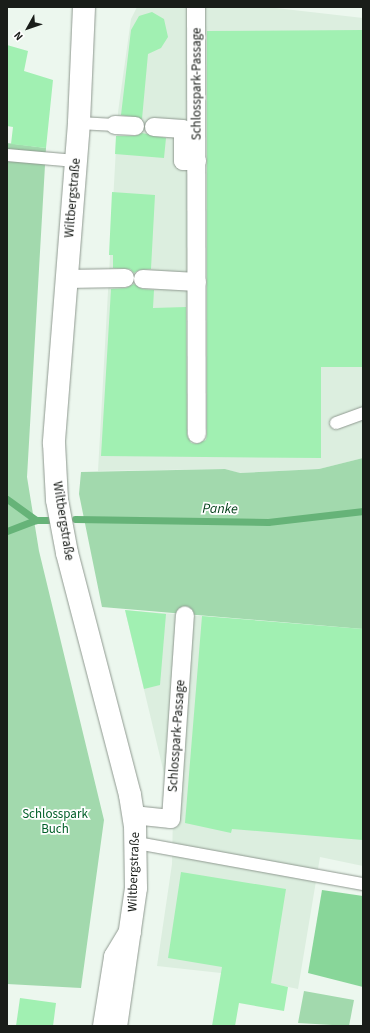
<!DOCTYPE html>
<meta charset="utf-8">
<style>
body{margin:0}
#map{position:relative;width:370px;height:1033px;overflow:hidden;background:#ecf7ee;font-family:"Source Sans 3",sans-serif}
div>[style]{position:absolute}
[style*='--x']{left:calc(var(--x)*1px);top:calc(var(--y)*1px);width:calc(var(--w)*1px);rotate:calc(var(--a)*1deg)}
.built>*{inset:0;background:#dceedf}
.green>*{inset:0;background:#a2d9ad}
.forest>*{inset:0;background:#88d699}
.stream>*{height:7px;margin:-3.5px;padding:0 3.5px;transform-origin:3.5px;border-radius:3.5px;background:#66b378}
.building>*{inset:0;background:#a1f0b2}
.roads{filter:drop-shadow(0 0 1px #8f9990) drop-shadow(0 0 1px #8f9990)}
.service>*{height:12px;margin:-6px;padding:0 6px;transform-origin:6px;border-radius:6px;background:#fff}
.pedestrian>*{height:18px;margin:-9px;padding:0 9px;transform-origin:9px;border-radius:9px;background:#fff}
.minor>*{height:22px;margin:-11px;padding:0 11px;transform-origin:11px;border-radius:11px;background:#fff}
.secondary>*{height:22px;margin:-11px;padding:0 11px;transform-origin:11px;border-radius:11px;background:#fff}
span{translate:-50% -50%;white-space:nowrap;text-align:center;line-height:1.15;-webkit-text-stroke:3.5px #fff;paint-order:stroke}
.street-label{font-size:13px;color:#191d19}
.park-label{font-size:13px;color:#005f28}
.water-label{font-size:14px;color:#07431d;font-style:italic}
.frame{position:absolute;inset:0;border:8px solid #191d19;pointer-events:none}
.north{position:absolute;left:8px;top:8px;width:40px;height:40px;-webkit-text-stroke:3px #fff;paint-order:stroke;rotate:230deg;font-size:11px;font-weight:700;line-height:16px;text-align:center;color:#191d19}
.north::after{content:'';display:block;margin:auto;width:14px;height:18px;background:#191d19;clip-path:polygon(50% 0,100% 100%,50% 72%,0 100%)}
</style>
<div id="map">
<div class="built">
<div style="clip-path:polygon(137px 7px,267px 7px,363px 18px,363px 458px,319px 469px,239px 473px,225px 469px,98px 471px,118px 112px,131px 19px)"></div>
<div style="clip-path:polygon(125px 610px,363px 629px,363px 866px,320px 857px,298px 989px,221px 973px,157px 966px,172px 864px,173px 811px)"></div>
</div>
<div class="green">
<div style="clip-path:polygon(7px 143px,46px 148px,27px 477px,39px 551px,104px 820px,81px 988px,7px 984px)"></div>
<div style="clip-path:polygon(363px 458px,363px 629px,102px 607px,79px 494px,81px 472px,225px 469px,240px 473px,319px 469px)"></div>
<div style="clip-path:polygon(304px 991px,354px 1000px,349px 1026px,298px 1023px)"></div>
</div>
<div class="forest">
<div style="clip-path:polygon(322px 890px,363px 896px,363px 987px,308px 973px)"></div>
</div>
<div class="stream">
<div style="--x:7;--y:499;--w:36;--a:36"></div>
<div style="--x:75;--y:519;--w:193;--a:0.9"></div>
<div style="--x:268;--y:522;--w:96;--a:-6.6"></div>
<div style="--x:7;--y:531;--w:31;--a:-21"></div>
<div style="--x:36;--y:520;--w:13;--a:0"></div>
</div>
<div class="building">
<div style="clip-path:polygon(152px 12px,164px 19px,168px 37px,161px 48px,148px 54px,142px 119px,121px 115px,131px 30px,139px 16px)"></div>
<div style="clip-path:polygon(363px 30px,363px 367px,321px 367px,321px 458px,101px 456px,111px 289px,126px 288px,134px 284px,142px 289px,154px 290px,153px 308px,186px 307px,187px 434px,191px 443px,197px 444px,206px 440px,207px 434px,207px 31px)"></div>
<div style="clip-path:polygon(7px 45px,28px 51px,24px 71px,53px 80px,46px 148px,11px 144px,13px 127px,7px 126px)"></div>
<div style="clip-path:polygon(142px 133px,166px 138px,164px 158px,115px 154px,116px 136px,135px 136px)"></div>
<div style="clip-path:polygon(112px 192px,155px 195px,151px 269px,139px 270px,134px 273px,130px 269px,113px 268px,113px 255px,109px 255px)"></div>
<div style="clip-path:polygon(125px 610px,166px 614px,160px 685px,144px 689px)"></div>
<div style="clip-path:polygon(202px 616px,363px 629px,363px 840px,232px 829px,231px 833px,185px 823px)"></div>
<div style="clip-path:polygon(181px 872px,286px 889px,271px 983px,288px 987px,284px 1011px,239px 1003px,235px 1026px,212px 1026px,222px 967px,168px 958px)"></div>
<div style="clip-path:polygon(20px 998px,56px 1003px,53px 1026px,16px 1026px)"></div>
</div>
<div class="roads">
<div class="service">
<div style="--x:79;--y:123;--w:36;--a:3"></div>
<div style="--x:7;--y:155;--w:69;--a:5"></div>
<div style="--x:336;--y:423;--w:29;--a:-20"></div>
<div style="--x:137;--y:843;--w:230;--a:10.3"></div>
</div>
<div class="pedestrian">
<div style="--x:196;--y:7;--w:427;--a:89.9"></div>
<div style="--x:115;--y:125;--w:20;--a:3"></div>
<div style="--x:154;--y:127;--w:29;--a:4"></div>
<div style="--x:183;--y:129;--w:32;--a:90"></div>
<div style="--x:183;--y:161;--w:14;--a:0"></div>
<div style="--x:66;--y:279;--w:59;--a:-1"></div>
<div style="--x:143;--y:279;--w:54;--a:3.2"></div>
<div style="--x:133;--y:815;--w:38;--a:6"></div>
<div style="--x:171;--y:819;--w:204;--a:-86.1"></div>
</div>
<div class="minor">
<div style="--x:104;--y:1026;--w:70;--a:-80.9"></div>
<div style="--x:115;--y:957;--w:29;--a:-59"></div>
</div>
<div class="secondary">
<div style="--x:84;--y:7;--w:116;--a:92.5"></div>
<div style="--x:79;--y:123;--w:321;--a:94.5"></div>
<div style="--x:54;--y:443;--w:57;--a:87"></div>
<div style="--x:57;--y:500;--w:54;--a:79.3"></div>
<div style="--x:67;--y:553;--w:250;--a:75.4"></div>
<div style="--x:130;--y:795;--w:30;--a:81"></div>
<div style="--x:135;--y:825;--w:63;--a:89.1"></div>
<div style="--x:136;--y:888;--w:139;--a:98.2"></div>
</div>
</div>
<div class="street-label">
<span style="left:197px;top:84px;rotate:-90deg">Schlosspark-Passage</span>
<span style="left:73px;top:198px;rotate:-85deg">Wiltbergstraße</span>
<span style="left:63px;top:521px;rotate:81deg">Wiltbergstraße</span>
<span style="left:177px;top:736px;rotate:-86deg">Schlosspark-Passage</span>
<span style="left:134px;top:872px;rotate:-88deg">Wiltbergstraße</span>
</div>
<div class="park-label">
<span style="left:55px;top:822px">Schlosspark<br>Buch</span>
</div>
<div class="water-label">
<span style="left:220px;top:509px;rotate:1deg">Panke</span>
</div>
<div class="frame"></div>
<div class="north">N</div>
</div>
